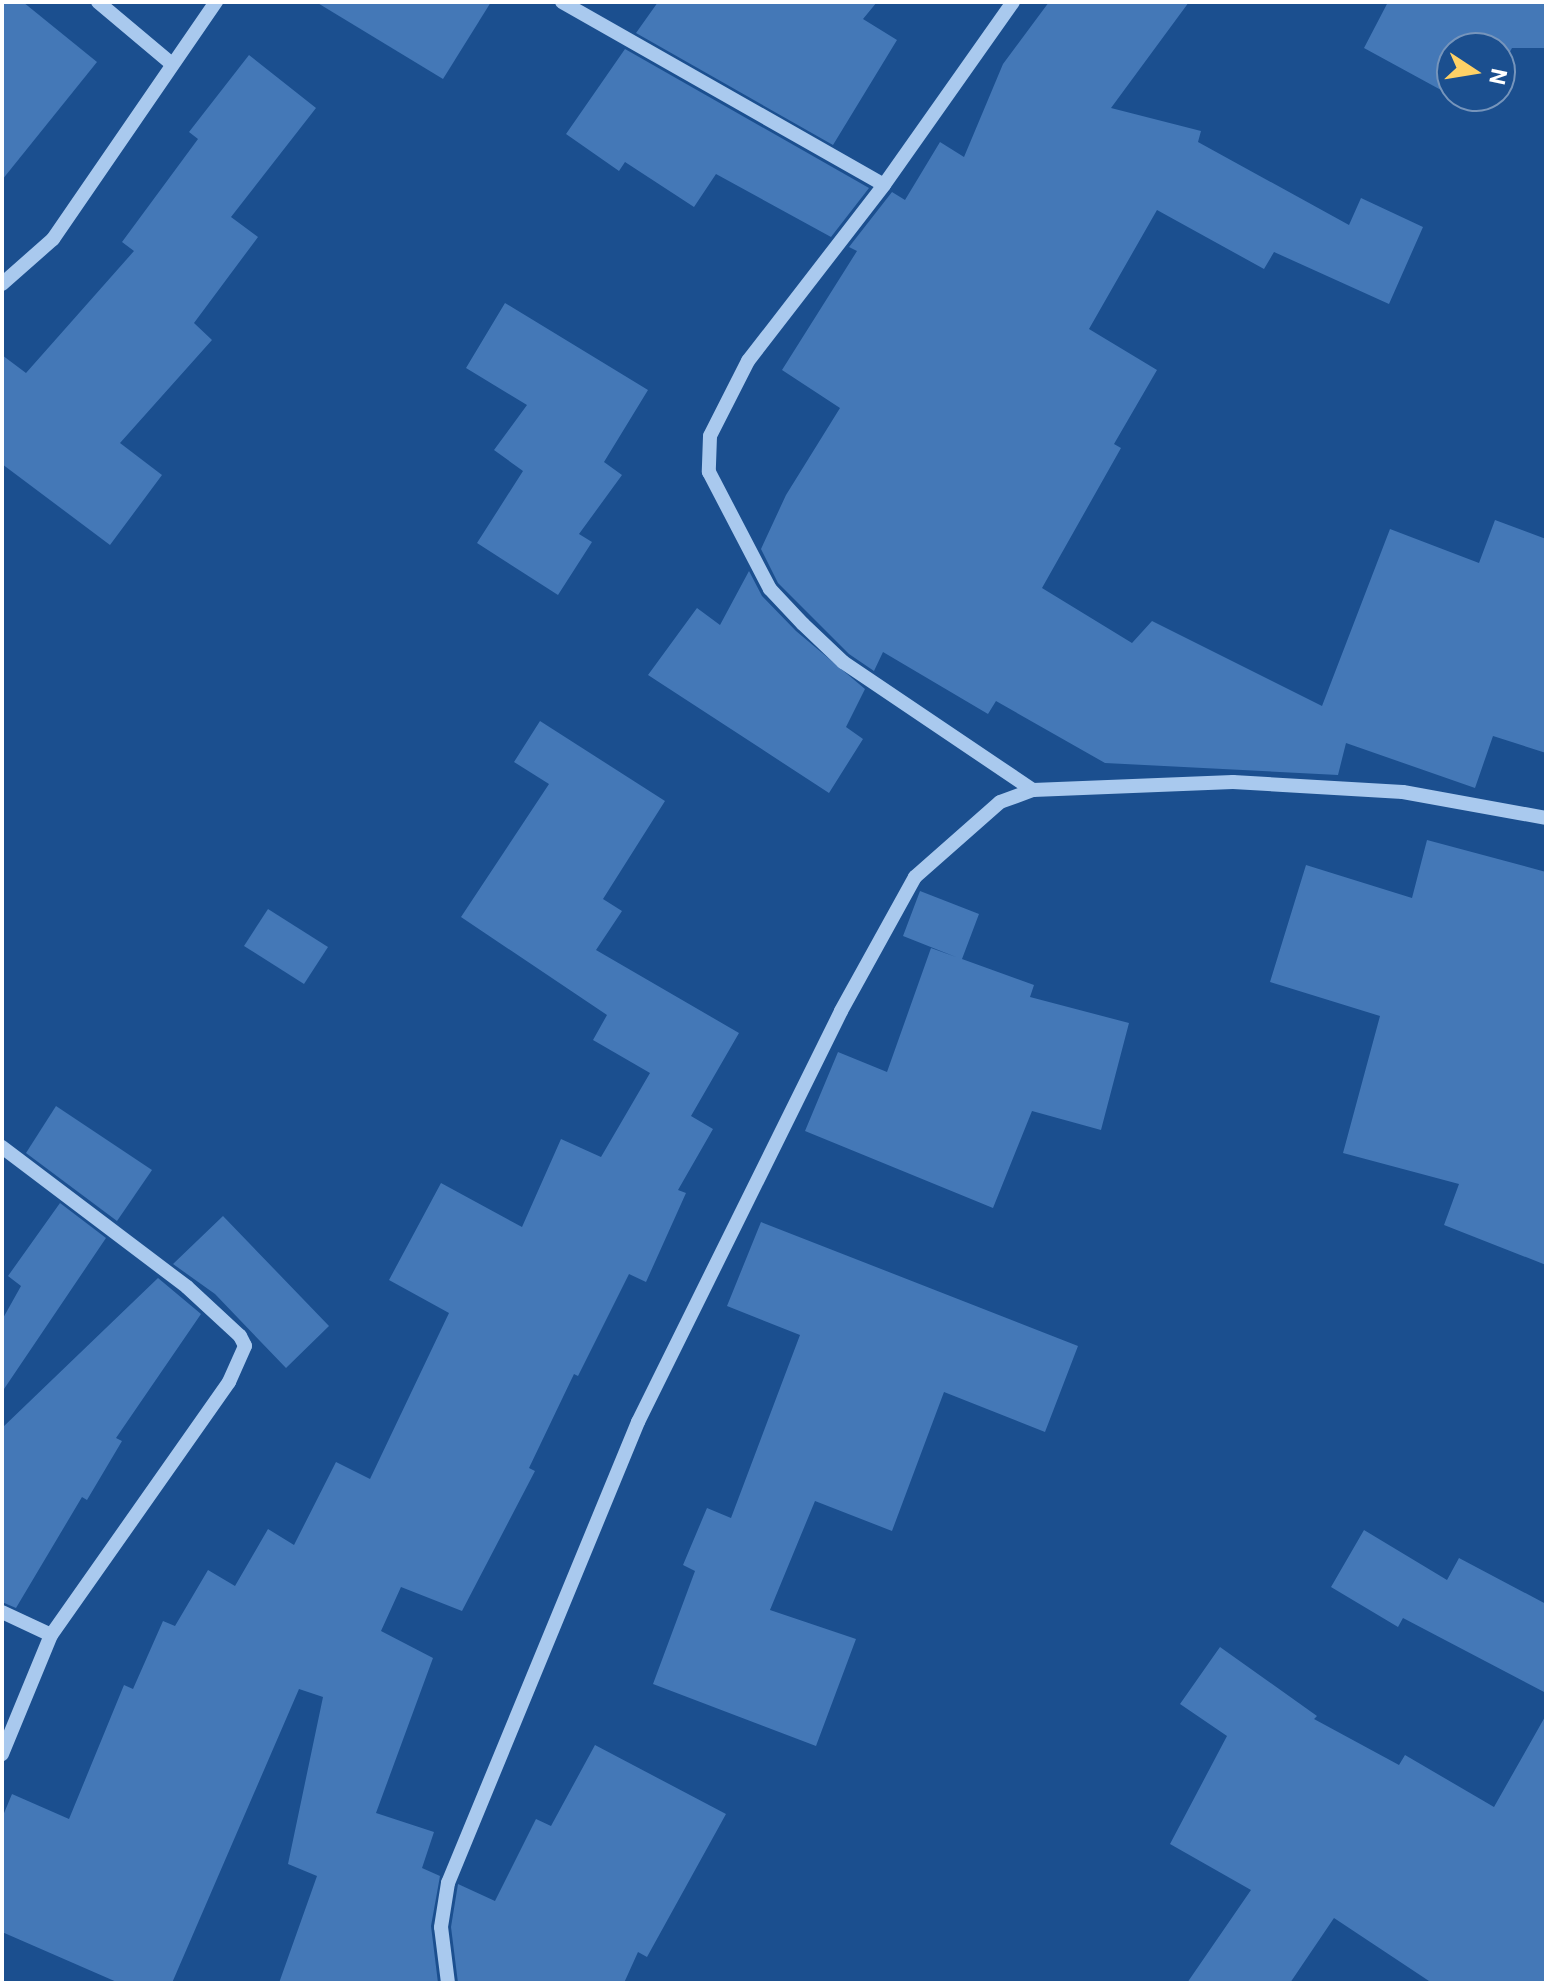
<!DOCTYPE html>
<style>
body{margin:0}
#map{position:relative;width:1548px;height:1985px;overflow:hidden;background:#1b4f8f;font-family:Roboto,sans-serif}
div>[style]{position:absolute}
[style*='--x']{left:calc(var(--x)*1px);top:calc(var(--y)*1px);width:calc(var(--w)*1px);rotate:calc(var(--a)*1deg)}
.building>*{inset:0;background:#4478b7}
.minor>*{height:14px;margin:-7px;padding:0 7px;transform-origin:7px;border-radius:7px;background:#a9c9ee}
span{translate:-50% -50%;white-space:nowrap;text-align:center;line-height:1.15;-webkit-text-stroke:8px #1b4f8f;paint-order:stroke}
.frame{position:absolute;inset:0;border:4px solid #fff;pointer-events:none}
.north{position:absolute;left:1436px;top:32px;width:80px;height:80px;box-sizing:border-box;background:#1b4f8f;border:2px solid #7695bc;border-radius:50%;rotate:102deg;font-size:22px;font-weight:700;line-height:32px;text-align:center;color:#fff}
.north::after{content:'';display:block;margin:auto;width:28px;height:36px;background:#ffd166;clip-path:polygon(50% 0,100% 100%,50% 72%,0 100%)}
</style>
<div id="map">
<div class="building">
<div style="clip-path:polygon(2px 2px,23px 2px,97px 62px,2px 180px)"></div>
<div style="clip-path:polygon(316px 2px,491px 2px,443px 79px)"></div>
<div style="clip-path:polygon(658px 2px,877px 2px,863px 19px,897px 40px,833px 145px,636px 33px)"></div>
<div style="clip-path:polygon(1049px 2px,1189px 2px,1111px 108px,1201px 131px,1198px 142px,1349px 225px,1361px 198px,1423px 227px,1389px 304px,1274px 252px,1264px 269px,1157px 210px,1089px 329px,1157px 370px,1114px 444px,1121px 448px,1042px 588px,1132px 643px,1152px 621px,1322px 706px,1390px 529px,1479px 563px,1495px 520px,1546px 539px,1546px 753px,1493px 736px,1475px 788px,1346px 743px,1338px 775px,1105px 763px,996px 701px,988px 714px,883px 652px,874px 671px,849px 654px,778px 583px,761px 549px,786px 495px,840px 408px,782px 370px,857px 251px,849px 247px,892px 192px,905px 200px,940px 142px,964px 157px,1003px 64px)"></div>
<div style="clip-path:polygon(1388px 2px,1546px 2px,1546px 48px,1512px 48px,1500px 70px,1500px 48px,1452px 48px,1452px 96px,1364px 48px)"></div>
<div style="clip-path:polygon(625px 49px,869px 188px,831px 237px,716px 174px,694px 207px,625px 162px,619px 171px,566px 134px)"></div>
<div style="clip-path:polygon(249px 55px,316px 108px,231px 217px,258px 237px,194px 323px,212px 340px,120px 443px,162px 475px,110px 545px,2px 464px,2px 355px,26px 373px,134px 251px,122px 242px,198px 139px,189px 132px)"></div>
<div style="clip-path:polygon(505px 303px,648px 390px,604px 462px,622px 475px,579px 534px,592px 542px,558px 595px,477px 543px,523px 471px,494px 450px,527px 405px,466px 368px)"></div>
<div style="clip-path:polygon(749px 571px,762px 596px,796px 631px,865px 689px,846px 727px,863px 739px,829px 793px,648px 675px,697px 608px,720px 625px)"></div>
<div style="clip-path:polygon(540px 721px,665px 801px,603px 899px,622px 911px,596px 950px,739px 1033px,691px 1116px,713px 1129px,678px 1190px,686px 1193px,646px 1282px,629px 1274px,578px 1376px,574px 1374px,529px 1468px,535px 1471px,462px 1611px,401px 1587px,381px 1631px,433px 1658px,376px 1813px,434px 1832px,422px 1868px,440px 1876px,431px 1926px,438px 1983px,279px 1983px,317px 1876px,288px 1864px,323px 1697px,299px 1689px,172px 1983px,119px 1983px,2px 1932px,2px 1818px,12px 1794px,69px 1819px,124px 1685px,133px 1689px,163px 1621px,175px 1626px,208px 1570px,235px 1586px,268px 1529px,294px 1545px,336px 1462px,370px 1479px,449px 1313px,389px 1280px,441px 1183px,522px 1227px,561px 1139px,601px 1157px,650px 1073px,593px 1040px,607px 1015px,461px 917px,549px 784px,514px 762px)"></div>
<div style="clip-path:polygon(1427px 840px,1546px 872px,1546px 1265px,1444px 1225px,1459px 1184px,1343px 1153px,1380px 1016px,1270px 982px,1306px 865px,1412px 898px)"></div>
<div style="clip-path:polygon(920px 891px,979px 914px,962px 959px,1034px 985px,1030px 997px,1129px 1023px,1101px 1130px,1032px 1111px,993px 1208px,805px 1131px,838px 1052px,887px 1072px,931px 948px,956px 957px,903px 936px)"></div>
<div style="clip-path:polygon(268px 909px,328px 947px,304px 984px,244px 946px)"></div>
<div style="clip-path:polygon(56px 1106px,152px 1170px,117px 1221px,26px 1153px)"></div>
<div style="clip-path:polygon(60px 1203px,106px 1238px,2px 1392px,2px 1320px,21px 1286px,8px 1276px)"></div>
<div style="clip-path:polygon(223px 1216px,329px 1326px,286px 1368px,215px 1294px,173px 1264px)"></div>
<div style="clip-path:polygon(761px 1222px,1078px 1346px,1045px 1432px,944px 1392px,892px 1531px,815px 1501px,770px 1610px,856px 1639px,816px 1746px,653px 1684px,695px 1571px,683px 1565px,707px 1508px,731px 1518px,800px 1335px,727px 1306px)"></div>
<div style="clip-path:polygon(158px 1278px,201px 1314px,116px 1438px,122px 1441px,87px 1500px,82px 1497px,16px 1608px,2px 1602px,2px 1428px)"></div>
<div style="clip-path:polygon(1364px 1530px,1447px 1580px,1459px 1558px,1546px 1604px,1546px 1693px,1403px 1618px,1398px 1627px,1331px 1587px)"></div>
<div style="clip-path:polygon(1220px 1647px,1317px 1716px,1314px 1719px,1399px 1765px,1405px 1755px,1494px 1807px,1546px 1715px,1546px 1983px,1432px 1983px,1334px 1918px,1290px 1983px,1187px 1983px,1251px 1890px,1170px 1844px,1227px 1736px,1180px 1704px)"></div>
<div style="clip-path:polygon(595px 1745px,726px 1814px,647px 1957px,638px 1952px,624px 1983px,458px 1983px,451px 1927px,458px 1884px,495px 1901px,536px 1819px,551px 1826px)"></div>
</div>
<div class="minor">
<div style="--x:98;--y:2;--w:97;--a:40"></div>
<div style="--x:562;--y:2;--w:370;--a:29.6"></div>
<div style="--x:1013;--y:2;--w:224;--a:125.2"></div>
<div style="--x:884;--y:185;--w:222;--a:127.7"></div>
<div style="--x:748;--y:361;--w:84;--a:116.9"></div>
<div style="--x:710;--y:436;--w:36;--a:92"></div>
<div style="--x:709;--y:472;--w:132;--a:62.5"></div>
<div style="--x:770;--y:589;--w:48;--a:46.7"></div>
<div style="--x:803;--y:624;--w:55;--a:43.5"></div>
<div style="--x:843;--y:662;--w:229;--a:34"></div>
<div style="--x:2;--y:284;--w:68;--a:-41.4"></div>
<div style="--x:53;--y:239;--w:288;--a:-55.5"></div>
<div style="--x:2;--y:1147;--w:232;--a:37.1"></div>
<div style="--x:187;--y:1287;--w:72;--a:42.8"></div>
<div style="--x:240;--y:1336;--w:11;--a:63"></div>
<div style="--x:245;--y:1346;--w:39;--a:114"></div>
<div style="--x:229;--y:1382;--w:309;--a:125.1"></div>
<div style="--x:51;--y:1635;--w:129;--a:112.4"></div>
<div style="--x:2;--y:1612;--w:54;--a:25.1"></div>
<div style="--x:448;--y:1983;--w:56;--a:-97.1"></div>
<div style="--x:441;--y:1927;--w:45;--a:-81"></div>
<div style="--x:448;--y:1883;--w:499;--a:-67.6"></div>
<div style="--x:638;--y:1422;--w:458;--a:-63.7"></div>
<div style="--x:841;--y:1011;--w:153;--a:-61.1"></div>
<div style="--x:915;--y:877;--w:113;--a:-41.4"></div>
<div style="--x:1000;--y:802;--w:35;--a:-20"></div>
<div style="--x:1033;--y:790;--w:200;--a:-2.3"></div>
<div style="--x:1233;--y:782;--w:170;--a:3.4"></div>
<div style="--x:1403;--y:792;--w:145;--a:10.3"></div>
</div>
<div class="frame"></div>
<div class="north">N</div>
</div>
